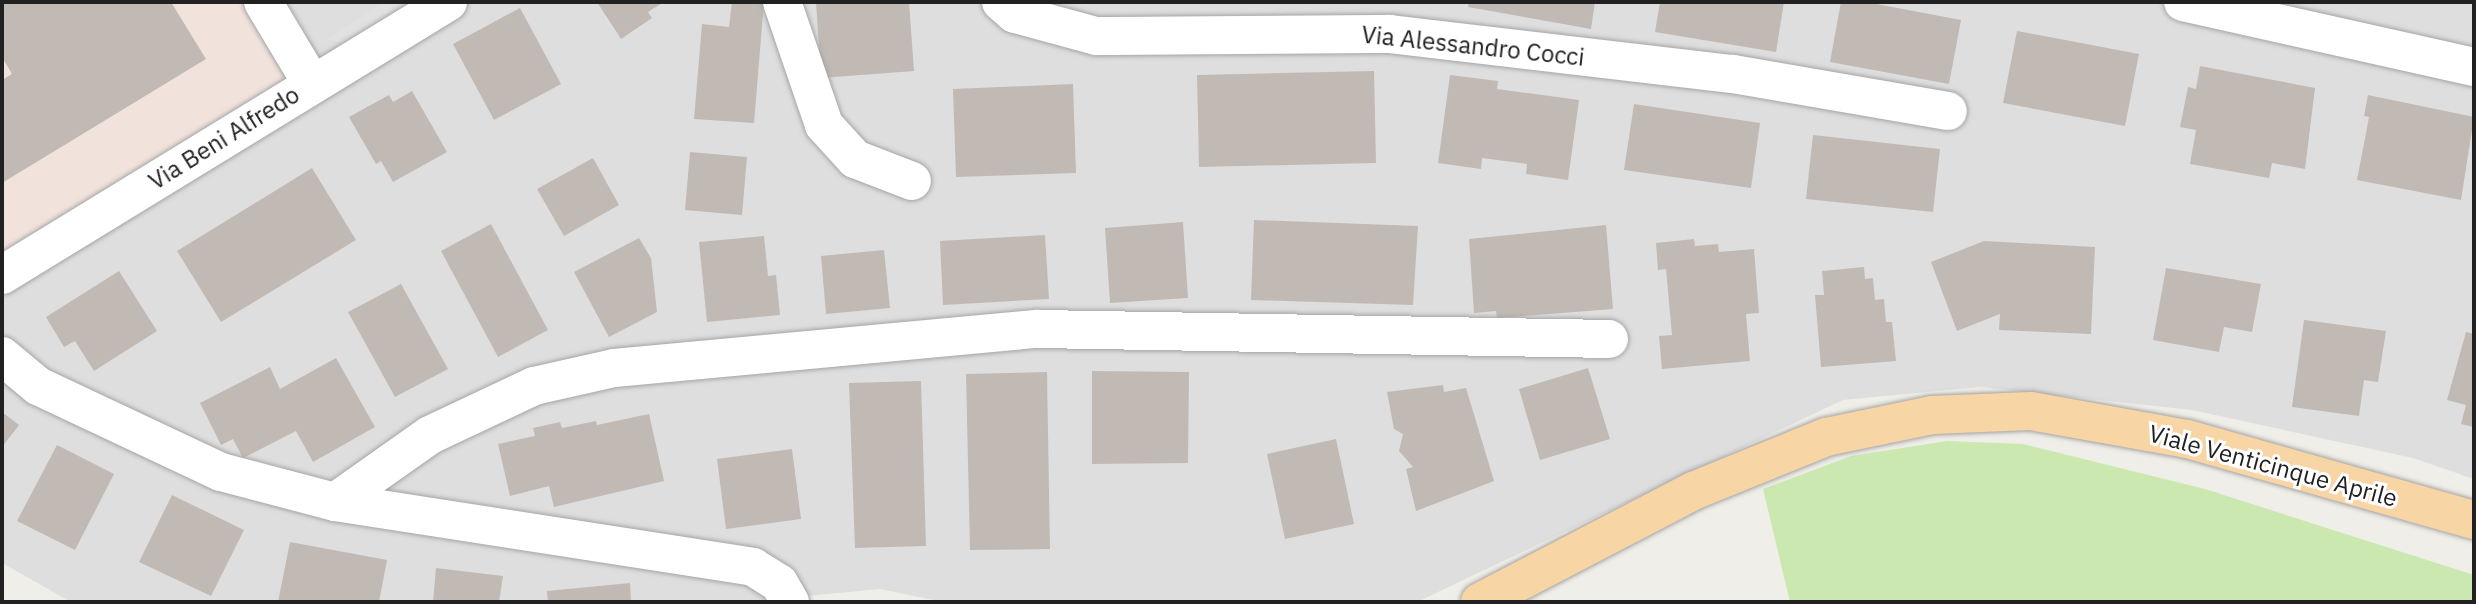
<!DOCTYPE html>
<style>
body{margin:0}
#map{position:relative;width:2476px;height:604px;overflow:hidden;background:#f0eee8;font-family:"IBM Plex Sans",sans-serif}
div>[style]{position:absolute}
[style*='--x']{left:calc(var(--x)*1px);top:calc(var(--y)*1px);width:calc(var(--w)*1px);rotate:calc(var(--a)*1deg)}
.residential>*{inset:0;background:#dedede}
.military>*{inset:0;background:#f1e2dc}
.grass>*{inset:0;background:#cbe8b0}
.parking>*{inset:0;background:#e1e1e1}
.building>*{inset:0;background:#c1bab4}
.roads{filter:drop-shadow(0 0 2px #a5a5a5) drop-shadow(0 0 2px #a5a5a5)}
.minor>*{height:38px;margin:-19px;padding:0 19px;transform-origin:19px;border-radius:19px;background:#fff}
.major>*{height:38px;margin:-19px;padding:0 19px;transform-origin:19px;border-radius:19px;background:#f8d5a5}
span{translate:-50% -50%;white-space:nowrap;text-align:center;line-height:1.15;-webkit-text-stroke:6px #fff;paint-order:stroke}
.street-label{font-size:24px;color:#212121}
.frame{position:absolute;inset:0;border:4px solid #212121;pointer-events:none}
</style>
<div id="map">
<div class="residential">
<div style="clip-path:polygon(280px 2px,2474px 2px,2474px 479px,2413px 458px,2192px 410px,1980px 387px,1843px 400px,1417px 602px,943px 602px,880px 589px,743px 602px,71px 602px,2px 563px,2px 298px,334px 89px)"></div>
</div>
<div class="military">
<div style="clip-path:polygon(2px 2px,263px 2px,312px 84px,2px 275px)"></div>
</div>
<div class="grass">
<div style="clip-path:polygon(1947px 441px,2023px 444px,2205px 489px,2474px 575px,2474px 602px,1790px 602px,1763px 489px,1851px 456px)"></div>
</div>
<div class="parking">
<div style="clip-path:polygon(384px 2px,412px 2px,345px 44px,327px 39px)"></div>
</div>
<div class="building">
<div style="clip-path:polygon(2px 2px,171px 2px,206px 59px,2px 183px,2px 80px,12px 74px,2px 57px)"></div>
<div style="clip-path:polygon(597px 2px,664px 2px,648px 12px,652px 18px,621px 39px)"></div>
<div style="clip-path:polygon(732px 2px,764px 2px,754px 123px,694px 119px,702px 24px,729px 27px)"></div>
<div style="clip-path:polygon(816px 2px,909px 2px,914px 71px,821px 78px)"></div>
<div style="clip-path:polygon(1469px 2px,1595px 2px,1591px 29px,1468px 7px)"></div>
<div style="clip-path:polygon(1660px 2px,1784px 2px,1776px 52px,1655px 32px)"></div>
<div style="clip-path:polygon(1841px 2px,1866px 2px,1961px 20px,1949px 84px,1830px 62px)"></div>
<div style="clip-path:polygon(520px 8px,561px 84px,494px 120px,453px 44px)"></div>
<div style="clip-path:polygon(2017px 31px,2139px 54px,2125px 126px,2003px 103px)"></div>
<div style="clip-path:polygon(2200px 66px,2315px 88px,2305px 169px,2272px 163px,2269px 178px,2190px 164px,2196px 130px,2180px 127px,2188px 87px,2196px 89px)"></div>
<div style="clip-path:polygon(1374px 71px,1376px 163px,1199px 167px,1197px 75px)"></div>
<div style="clip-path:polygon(1450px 75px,1498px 81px,1497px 89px,1579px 100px,1568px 180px,1526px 174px,1527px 164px,1482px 158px,1481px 169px,1438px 163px)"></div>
<div style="clip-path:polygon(1073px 84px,1076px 173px,956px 177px,953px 89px)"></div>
<div style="clip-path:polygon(412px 91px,447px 152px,393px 182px,381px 161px,376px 164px,349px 117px,389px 95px,393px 102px)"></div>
<div style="clip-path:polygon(2368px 95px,2474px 117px,2461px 200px,2357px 180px,2369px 117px,2364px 116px)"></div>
<div style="clip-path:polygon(1634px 104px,1760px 123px,1751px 188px,1624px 170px)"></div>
<div style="clip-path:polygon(1813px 135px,1940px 149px,1933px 212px,1806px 199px)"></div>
<div style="clip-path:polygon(690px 152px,747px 157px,742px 215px,685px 210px)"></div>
<div style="clip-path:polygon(593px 158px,619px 205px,564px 236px,537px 189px)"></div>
<div style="clip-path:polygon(312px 168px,356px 240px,221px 322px,177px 251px)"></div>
<div style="clip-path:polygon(1254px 220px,1418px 226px,1413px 305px,1251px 300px)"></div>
<div style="clip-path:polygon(1183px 222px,1188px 298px,1110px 303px,1105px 228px)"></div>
<div style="clip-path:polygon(491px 224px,548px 330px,498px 357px,441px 251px)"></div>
<div style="clip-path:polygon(1606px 225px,1613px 309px,1497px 318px,1496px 311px,1474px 313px,1469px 239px)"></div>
<div style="clip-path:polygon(1045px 235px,1049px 299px,943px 305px,940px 241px)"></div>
<div style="clip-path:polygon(764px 236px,768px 276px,776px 275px,780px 315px,707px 322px,699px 242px)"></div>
<div style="clip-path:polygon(639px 238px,651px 258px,657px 312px,609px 337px,574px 272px)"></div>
<div style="clip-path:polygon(1694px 239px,1695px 246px,1718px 244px,1719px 252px,1754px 249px,1759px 313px,1746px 314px,1750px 361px,1662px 369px,1659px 336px,1672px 335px,1666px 269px,1658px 270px,1656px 243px)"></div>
<div style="clip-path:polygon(1984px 241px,2095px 247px,2091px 334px,1999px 330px,2000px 314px,1957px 331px,1931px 262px)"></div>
<div style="clip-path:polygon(884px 250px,890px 308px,826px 314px,821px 256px)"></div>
<div style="clip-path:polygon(1864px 267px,1865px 279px,1873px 278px,1875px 300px,1884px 299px,1886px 322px,1892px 322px,1896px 361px,1821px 367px,1815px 295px,1824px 295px,1822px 271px)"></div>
<div style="clip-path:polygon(2166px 268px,2261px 284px,2252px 332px,2224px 327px,2219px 352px,2153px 340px)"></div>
<div style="clip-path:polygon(119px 271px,157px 331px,94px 371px,75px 341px,64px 347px,46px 317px)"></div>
<div style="clip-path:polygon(401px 284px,448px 369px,395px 397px,348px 312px)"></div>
<div style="clip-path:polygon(2304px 320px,2386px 331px,2378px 382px,2364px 380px,2359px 416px,2292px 407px)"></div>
<div style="clip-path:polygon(2466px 332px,2474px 334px,2474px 427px,2461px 424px,2466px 405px,2447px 400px)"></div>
<div style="clip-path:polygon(336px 358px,375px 427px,313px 462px,296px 431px,243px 458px,233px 439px,221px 445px,200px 403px,270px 367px,280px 389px)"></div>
<div style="clip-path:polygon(1588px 368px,1610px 439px,1540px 460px,1519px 389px)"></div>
<div style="clip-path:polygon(1092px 371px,1189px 372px,1188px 463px,1092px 464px)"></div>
<div style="clip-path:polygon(1047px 372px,1050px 549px,970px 550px,966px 374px)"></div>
<div style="clip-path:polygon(921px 381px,926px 546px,855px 548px,849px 383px)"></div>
<div style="clip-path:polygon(1443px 385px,1444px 392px,1466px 388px,1494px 481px,1416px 511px,1406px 469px,1413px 467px,1399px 451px,1403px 434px,1394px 429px,1387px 392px)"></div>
<div style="clip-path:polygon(2px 412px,19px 425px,2px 447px)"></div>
<div style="clip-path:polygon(649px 414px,664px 481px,554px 507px,549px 486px,510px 496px,498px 444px,535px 436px,533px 428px,560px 422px,562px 428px,596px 421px,597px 425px)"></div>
<div style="clip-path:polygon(1336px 439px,1354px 524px,1285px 539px,1267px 454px)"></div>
<div style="clip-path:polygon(57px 445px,114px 474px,75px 550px,17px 521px)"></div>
<div style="clip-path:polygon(792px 449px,801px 519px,726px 529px,717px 459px)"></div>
<div style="clip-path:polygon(172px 495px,244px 530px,211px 596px,139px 562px)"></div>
<div style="clip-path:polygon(290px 542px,387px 560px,379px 602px,278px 602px)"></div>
<div style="clip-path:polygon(436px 568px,503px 576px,499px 602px,433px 602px)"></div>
<div style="clip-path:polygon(630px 583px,631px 602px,548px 602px,547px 591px)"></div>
</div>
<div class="roads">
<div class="minor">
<div style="--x:263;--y:2;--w:96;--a:59.1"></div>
<div style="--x:782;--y:2;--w:130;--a:71.1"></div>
<div style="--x:824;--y:125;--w:46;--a:47.6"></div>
<div style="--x:855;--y:159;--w:61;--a:21.1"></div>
<div style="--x:1001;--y:2;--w:18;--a:41"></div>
<div style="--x:1015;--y:14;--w:84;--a:15.2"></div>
<div style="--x:1096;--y:36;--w:294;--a:-0.4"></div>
<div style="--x:1390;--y:34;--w:345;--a:6.7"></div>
<div style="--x:1733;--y:74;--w:218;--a:9.8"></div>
<div style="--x:2183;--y:2;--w:298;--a:12.6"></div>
<div style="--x:2;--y:275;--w:523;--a:-31.47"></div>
<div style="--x:2;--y:356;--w:47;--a:39.8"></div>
<div style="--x:38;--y:386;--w:202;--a:25.2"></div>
<div style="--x:221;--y:472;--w:118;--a:14.7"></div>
<div style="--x:335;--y:502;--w:423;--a:8.8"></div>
<div style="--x:753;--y:567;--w:31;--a:32"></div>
<div style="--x:779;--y:583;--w:22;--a:60"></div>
<div style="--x:335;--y:502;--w:116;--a:-35.2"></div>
<div style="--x:430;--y:435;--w:115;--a:-25.2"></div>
<div style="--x:534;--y:386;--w:82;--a:-12.7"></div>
<div style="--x:614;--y:368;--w:426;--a:-5.3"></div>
<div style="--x:1038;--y:329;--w:571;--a:1"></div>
</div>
<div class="major">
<div style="--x:1480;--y:602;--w:240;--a:-27.5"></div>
<div style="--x:1693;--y:491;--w:144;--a:-22.1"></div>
<div style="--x:1826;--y:437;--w:108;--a:-11.7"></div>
<div style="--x:1932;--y:415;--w:99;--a:-2.3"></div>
<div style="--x:2031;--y:411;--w:158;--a:10.2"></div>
<div style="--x:2187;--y:439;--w:298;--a:15.8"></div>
</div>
</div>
<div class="street-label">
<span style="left:1473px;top:46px;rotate:6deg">Via Alessandro Cocci</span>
<span style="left:224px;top:138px;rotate:-32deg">Via Beni Alfredo</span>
<span style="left:2273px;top:466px;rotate:15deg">Viale Venticinque Aprile</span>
</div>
<div class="frame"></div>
</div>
